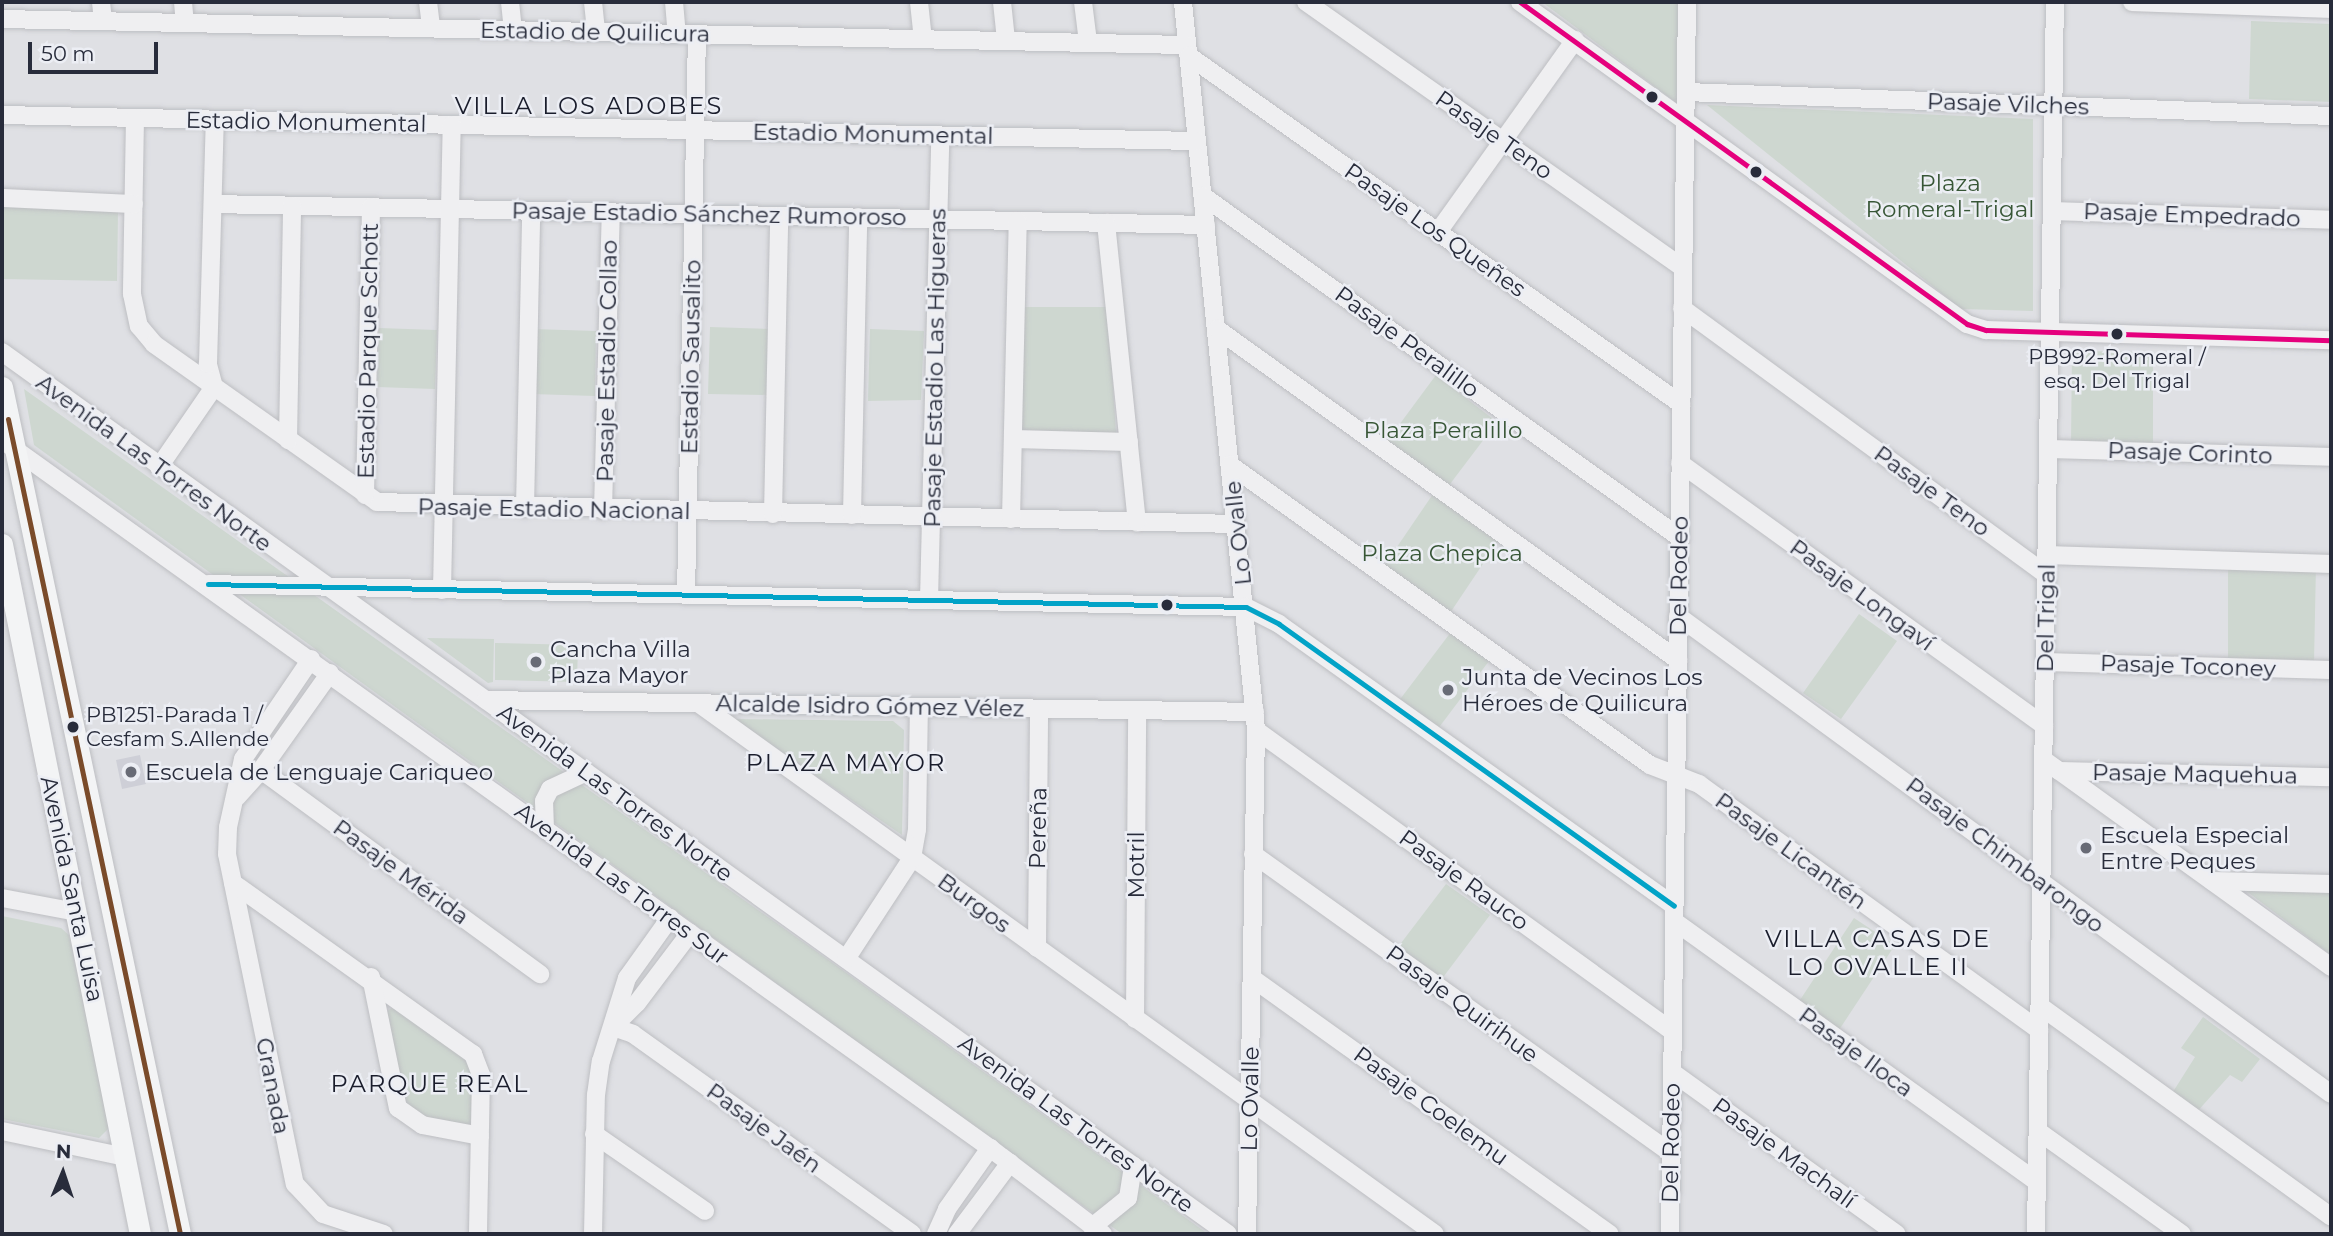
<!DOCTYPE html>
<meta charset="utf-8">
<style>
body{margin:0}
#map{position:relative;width:2333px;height:1236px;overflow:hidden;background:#dfe0e4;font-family:Montserrat,sans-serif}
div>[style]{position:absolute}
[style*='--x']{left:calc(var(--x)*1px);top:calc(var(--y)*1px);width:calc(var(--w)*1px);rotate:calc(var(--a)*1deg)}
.built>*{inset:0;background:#cecfd7}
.green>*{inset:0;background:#ced7d0}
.roads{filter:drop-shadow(0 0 2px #bdbec2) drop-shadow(0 0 2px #bdbec2)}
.minor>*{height:18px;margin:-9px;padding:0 9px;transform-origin:9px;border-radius:9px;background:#efeff1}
.major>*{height:21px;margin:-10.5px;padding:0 10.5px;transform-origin:10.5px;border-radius:10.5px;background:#f3f4f5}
.bus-1>*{height:5px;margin:-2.5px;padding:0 2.5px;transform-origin:2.5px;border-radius:2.5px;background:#e5007d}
.bus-2>*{height:5px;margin:-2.5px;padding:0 2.5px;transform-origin:2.5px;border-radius:2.5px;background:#7a4b2a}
.bus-3>*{height:5px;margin:-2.5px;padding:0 2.5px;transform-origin:2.5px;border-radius:2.5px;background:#02a3c7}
.dots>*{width:19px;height:19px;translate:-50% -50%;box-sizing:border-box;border:4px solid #eceef4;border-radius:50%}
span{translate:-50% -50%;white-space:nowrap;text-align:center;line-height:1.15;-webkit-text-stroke:5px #eceef4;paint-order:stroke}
.bus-label{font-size:21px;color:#282c3b}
.left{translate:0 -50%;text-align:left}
.street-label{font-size:23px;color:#282c3b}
.park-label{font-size:23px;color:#375636}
.poi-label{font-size:23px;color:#282c3b}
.neighbourhood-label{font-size:24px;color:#1a1d2c;letter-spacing:2px}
.frame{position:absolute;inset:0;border:4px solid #282c3b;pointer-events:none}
.north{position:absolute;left:28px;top:1138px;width:70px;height:70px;-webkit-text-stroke:5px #eceef4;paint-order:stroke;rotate:2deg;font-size:19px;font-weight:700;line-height:28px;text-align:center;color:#282c3b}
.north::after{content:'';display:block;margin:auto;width:24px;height:32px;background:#282c3b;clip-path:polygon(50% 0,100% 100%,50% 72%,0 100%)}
.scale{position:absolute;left:28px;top:42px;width:130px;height:32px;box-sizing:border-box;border:4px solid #282c3b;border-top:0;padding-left:9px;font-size:21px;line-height:24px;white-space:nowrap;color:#282c3b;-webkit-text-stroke:5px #eceef4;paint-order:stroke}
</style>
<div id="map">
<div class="built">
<div style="clip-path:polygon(140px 755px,146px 784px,122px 789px,116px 760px)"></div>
</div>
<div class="green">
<div style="clip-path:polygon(1542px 2px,1679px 2px,1678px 104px)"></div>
<div style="clip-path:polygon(2251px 21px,2331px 24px,2331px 102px,2249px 99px)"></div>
<div style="clip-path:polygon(1707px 105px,2033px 119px,2033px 311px,1961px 309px)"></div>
<div style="clip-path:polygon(2px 204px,118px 209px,117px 281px,2px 279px)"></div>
<div style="clip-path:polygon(1021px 307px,1108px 307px,1116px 433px,1018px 430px)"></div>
<div style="clip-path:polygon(710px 327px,772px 329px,770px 395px,708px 394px)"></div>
<div style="clip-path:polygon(379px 328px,437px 330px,435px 389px,377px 387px)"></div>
<div style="clip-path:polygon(533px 329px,596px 331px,595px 396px,532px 394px)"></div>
<div style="clip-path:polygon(870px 329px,924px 331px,921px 400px,868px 401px)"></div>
<div style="clip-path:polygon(2072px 351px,2153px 352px,2153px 444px,2071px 444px)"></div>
<div style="clip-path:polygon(1436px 375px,1497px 422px,1447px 488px,1385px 444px)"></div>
<div style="clip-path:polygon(24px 389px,830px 961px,1208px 1234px,1122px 1234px,34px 445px)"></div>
<div style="clip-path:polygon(1433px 494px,1499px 540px,1450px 613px,1384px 566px)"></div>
<div style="clip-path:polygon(2316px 565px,2314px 662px,2228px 659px,2228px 566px)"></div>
<div style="clip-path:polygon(1859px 614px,1897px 641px,1841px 719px,1803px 693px)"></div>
<div style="clip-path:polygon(1451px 632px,1489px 661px,1437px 730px,1398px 702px)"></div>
<div style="clip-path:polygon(427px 638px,494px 639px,493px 682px,488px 683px)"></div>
<div style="clip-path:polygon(495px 643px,578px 645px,577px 682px,495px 680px)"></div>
<div style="clip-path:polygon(734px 719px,893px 721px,904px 730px,902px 835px)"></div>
<div style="clip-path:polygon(1446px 884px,1490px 915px,1441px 980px,1395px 951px)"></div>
<div style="clip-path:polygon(2241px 887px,2331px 890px,2331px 955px)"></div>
<div style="clip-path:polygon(2px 916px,61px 928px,69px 935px,110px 1127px,99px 1138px,2px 1119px)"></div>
<div style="clip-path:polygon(1854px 918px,1895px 945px,1839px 1030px,1798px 1003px)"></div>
<div style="clip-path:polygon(393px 1007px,467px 1055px,474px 1070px,473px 1121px,469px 1125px,416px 1115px,404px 1108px,386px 1012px)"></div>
<div style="clip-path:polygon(2203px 1017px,2260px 1059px,2242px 1082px,2230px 1075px,2195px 1114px,2171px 1095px,2195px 1057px,2181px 1048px)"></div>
</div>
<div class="roads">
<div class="minor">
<div style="--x:101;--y:2;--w:19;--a:84"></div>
<div style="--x:183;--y:2;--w:21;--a:85"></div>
<div style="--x:428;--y:2;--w:26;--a:83"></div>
<div style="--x:510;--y:2;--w:28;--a:84"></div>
<div style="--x:593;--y:2;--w:30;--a:84"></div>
<div style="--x:674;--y:2;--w:32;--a:85"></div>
<div style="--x:919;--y:2;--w:37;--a:84"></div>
<div style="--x:1002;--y:2;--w:39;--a:84"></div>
<div style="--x:1083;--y:2;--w:40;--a:82.9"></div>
<div style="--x:1183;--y:2;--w:732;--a:84.27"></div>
<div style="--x:1256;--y:730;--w:504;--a:91.02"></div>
<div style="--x:1306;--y:2;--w:461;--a:35.2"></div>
<div style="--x:1520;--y:2;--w:551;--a:35.77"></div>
<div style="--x:1967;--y:324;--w:20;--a:18"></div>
<div style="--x:1986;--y:330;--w:345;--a:1.7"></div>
<div style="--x:2132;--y:2;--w:199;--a:2"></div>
<div style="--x:2;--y:19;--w:1185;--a:1.26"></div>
<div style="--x:1189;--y:56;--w:603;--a:35.27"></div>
<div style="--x:1686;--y:92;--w:645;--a:2.13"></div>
<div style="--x:2;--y:115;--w:1195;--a:1.25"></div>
<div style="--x:135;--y:118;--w:176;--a:91"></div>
<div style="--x:132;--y:294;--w:33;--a:78"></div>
<div style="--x:139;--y:326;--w:23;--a:50"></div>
<div style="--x:154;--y:344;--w:273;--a:35.3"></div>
<div style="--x:377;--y:502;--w:859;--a:1.47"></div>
<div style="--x:1203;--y:196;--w:586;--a:35.62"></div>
<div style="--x:2;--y:198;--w:132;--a:2.6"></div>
<div style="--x:213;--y:204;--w:993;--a:1.21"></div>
<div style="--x:2052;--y:211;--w:279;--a:1.8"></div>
<div style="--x:1106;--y:223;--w:301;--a:84.1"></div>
<div style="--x:1438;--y:232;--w:236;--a:-54.5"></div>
<div style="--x:1682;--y:308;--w:452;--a:36.2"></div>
<div style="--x:1217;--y:329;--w:568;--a:35.68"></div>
<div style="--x:2;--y:352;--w:1510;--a:35.73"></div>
<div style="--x:1013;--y:439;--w:116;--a:1.5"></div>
<div style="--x:2;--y:440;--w:1215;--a:35.63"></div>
<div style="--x:990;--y:1148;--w:142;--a:37.3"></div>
<div style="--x:288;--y:440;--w:234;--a:-89"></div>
<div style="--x:2049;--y:449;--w:282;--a:1.6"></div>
<div style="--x:1680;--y:463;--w:449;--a:35.8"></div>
<div style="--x:1230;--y:465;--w:516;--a:35.54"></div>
<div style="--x:1650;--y:765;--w:53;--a:21.2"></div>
<div style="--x:1699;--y:784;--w:420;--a:35.9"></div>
<div style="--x:159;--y:467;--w:97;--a:-55.5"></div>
<div style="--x:214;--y:387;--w:24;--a:-105"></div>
<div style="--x:208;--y:364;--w:244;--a:-88.4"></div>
<div style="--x:365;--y:495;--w:288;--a:-88.8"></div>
<div style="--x:525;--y:508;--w:297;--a:-88.8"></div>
<div style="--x:603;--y:510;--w:298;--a:-88.5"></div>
<div style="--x:773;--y:514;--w:298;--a:-88.8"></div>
<div style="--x:852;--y:515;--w:298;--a:-88.8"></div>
<div style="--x:1011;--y:519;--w:298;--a:-88.7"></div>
<div style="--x:2047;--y:555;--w:284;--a:1.8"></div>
<div style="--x:208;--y:584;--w:1038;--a:1.27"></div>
<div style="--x:1246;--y:607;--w:37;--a:27"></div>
<div style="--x:1279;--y:624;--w:485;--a:35.5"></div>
<div style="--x:442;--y:590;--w:465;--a:-88.8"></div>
<div style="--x:686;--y:595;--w:561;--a:-88.88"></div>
<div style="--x:929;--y:600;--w:464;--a:-88.6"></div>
<div style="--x:1678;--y:616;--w:809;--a:36.2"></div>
<div style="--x:311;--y:659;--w:121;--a:124.2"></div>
<div style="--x:243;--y:759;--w:70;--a:102.4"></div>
<div style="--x:228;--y:827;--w:27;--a:92"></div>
<div style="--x:227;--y:854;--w:337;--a:78.4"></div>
<div style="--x:295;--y:1184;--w:41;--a:47"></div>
<div style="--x:323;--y:1214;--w:64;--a:18.2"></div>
<div style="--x:2045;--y:662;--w:286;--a:1.6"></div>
<div style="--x:486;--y:700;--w:769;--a:0.89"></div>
<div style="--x:698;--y:703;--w:908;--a:35.77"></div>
<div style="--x:1256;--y:730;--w:513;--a:35.89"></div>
<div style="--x:2044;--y:760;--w:354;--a:35.8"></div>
<div style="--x:261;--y:770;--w:346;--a:36.2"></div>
<div style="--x:2059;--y:771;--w:272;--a:1.3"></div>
<div style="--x:237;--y:797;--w:36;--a:-48"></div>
<div style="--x:261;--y:770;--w:119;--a:-54.6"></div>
<div style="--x:545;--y:829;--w:28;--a:-92"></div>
<div style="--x:544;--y:801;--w:13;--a:-63"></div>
<div style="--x:550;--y:789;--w:40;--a:-25"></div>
<div style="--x:1253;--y:854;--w:514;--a:35.58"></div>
<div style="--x:2212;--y:881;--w:119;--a:1.4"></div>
<div style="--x:233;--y:883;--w:295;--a:35.5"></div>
<div style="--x:473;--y:1054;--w:22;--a:69"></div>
<div style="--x:481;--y:1075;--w:159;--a:91.1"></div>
<div style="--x:2;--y:898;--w:76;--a:10.6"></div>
<div style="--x:1674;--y:921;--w:447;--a:35.7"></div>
<div style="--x:1037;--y:948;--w:239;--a:-89.5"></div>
<div style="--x:846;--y:959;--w:121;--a:-56.8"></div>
<div style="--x:912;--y:858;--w:29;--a:-80"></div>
<div style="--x:917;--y:829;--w:122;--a:-89.1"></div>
<div style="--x:371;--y:977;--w:134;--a:78.4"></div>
<div style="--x:398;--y:1108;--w:29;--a:35"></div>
<div style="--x:422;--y:1125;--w:59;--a:10.7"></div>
<div style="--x:1252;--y:978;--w:440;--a:35.6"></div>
<div style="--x:2040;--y:1006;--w:359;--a:35.9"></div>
<div style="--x:1135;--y:1019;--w:309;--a:-89.6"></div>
<div style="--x:613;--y:1027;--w:21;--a:19"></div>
<div style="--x:633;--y:1034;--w:343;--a:35.6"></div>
<div style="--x:613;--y:1027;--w:34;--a:-45"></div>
<div style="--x:637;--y:1003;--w:88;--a:-52.9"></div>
<div style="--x:1672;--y:1072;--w:277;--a:35.8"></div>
<div style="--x:2;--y:1131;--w:126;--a:11.9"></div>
<div style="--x:2038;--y:1131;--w:177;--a:35.6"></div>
<div style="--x:594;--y:1134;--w:135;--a:34.7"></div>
<div style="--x:1092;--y:1227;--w:46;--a:-38.9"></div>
<div style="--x:1128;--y:1198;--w:33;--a:-81"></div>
<div style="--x:593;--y:1234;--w:139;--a:-88.8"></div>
<div style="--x:596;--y:1095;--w:34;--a:-82"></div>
<div style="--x:601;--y:1061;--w:87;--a:-72.6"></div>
<div style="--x:627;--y:978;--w:74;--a:-54.4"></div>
<div style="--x:936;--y:1234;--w:27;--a:-66"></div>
<div style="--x:947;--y:1209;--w:75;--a:-54.8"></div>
<div style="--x:957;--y:1234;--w:89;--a:-53.3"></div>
<div style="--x:1670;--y:1234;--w:1232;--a:-89.21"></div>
<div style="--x:2036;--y:1234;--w:1232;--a:-89.12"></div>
</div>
<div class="major">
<div style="--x:2;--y:387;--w:866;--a:78.13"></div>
<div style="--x:2;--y:544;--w:704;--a:78.69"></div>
</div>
</div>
<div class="bus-1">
<div style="--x:1520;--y:2;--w:551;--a:35.77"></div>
<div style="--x:1967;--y:324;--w:20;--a:18"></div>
<div style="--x:1986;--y:330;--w:345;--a:1.7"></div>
</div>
<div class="bus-2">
<div style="--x:8;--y:419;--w:833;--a:78.08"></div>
</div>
<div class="bus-3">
<div style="--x:208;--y:584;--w:1038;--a:1.27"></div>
<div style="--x:1246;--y:607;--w:37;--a:27"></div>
<div style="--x:1279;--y:624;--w:485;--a:35.5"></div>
</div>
<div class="dots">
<div style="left:1652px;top:97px;background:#282c3b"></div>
<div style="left:1756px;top:172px;background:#282c3b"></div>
<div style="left:2117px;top:334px;background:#282c3b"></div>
<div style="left:1167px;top:605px;background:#282c3b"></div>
<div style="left:536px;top:662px;background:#686b76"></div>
<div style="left:1448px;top:690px;background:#686b76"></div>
<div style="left:73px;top:727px;background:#282c3b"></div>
<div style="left:131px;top:772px;background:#686b76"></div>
<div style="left:2086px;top:848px;background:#686b76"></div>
</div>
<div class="bus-label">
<span style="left:2117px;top:369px">PB992-Romeral /<br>esq. Del Trigal</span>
<span class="left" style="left:86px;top:727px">PB1251-Parada 1 /<br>Cesfam S.Allende</span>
</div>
<div class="street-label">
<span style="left:595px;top:32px;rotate:1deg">Estadio de Quilicura</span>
<span style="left:2008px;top:104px;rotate:2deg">Pasaje Vilches</span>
<span style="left:306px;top:122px;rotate:1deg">Estadio Monumental</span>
<span style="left:873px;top:134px;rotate:1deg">Estadio Monumental</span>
<span style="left:1494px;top:135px;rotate:35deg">Pasaje Teno</span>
<span style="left:709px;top:214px;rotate:1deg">Pasaje Estadio Sánchez Rumoroso</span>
<span style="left:2192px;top:215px;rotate:2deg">Pasaje Empedrado</span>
<span style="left:1435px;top:230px;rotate:35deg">Pasaje Los Queñes</span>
<span style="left:1407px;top:342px;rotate:36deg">Pasaje Peralillo</span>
<span style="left:368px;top:351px;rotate:-89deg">Estadio Parque Schott</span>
<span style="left:691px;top:357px;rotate:-89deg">Estadio Sausalito</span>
<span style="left:607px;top:361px;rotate:-89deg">Pasaje Estadio Collao</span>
<span style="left:935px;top:368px;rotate:-89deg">Pasaje Estadio Las Higueras</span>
<span style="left:2190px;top:453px;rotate:2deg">Pasaje Corinto</span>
<span style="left:154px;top:463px;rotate:36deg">Avenida Las Torres Norte</span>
<span style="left:1932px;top:491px;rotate:36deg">Pasaje Teno</span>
<span style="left:554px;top:509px;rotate:1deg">Pasaje Estadio Nacional</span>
<span style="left:1238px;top:533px;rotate:-96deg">Lo Ovalle</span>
<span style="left:1679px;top:576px;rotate:-89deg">Del Rodeo</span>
<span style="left:1862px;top:595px;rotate:36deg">Pasaje Longaví</span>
<span style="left:2046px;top:618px;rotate:-89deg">Del Trigal</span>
<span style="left:2188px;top:666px;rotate:2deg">Pasaje Toconey</span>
<span style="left:870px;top:706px;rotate:1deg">Alcalde Isidro Gómez Vélez</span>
<span style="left:2195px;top:774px;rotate:1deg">Pasaje Maquehua</span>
<span style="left:615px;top:793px;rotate:36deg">Avenida Las Torres Norte</span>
<span style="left:1038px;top:828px;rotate:-89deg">Pereña</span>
<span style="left:1791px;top:851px;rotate:36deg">Pasaje Licantén</span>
<span style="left:2005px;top:855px;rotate:37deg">Pasaje Chimbarongo</span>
<span style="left:1136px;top:865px;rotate:-90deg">Motril</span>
<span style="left:401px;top:872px;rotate:36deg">Pasaje Mérida</span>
<span style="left:1464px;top:880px;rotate:36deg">Pasaje Rauco</span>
<span style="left:622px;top:884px;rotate:36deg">Avenida Las Torres Sur</span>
<span style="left:72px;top:889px;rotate:78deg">Avenida Santa Luisa</span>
<span style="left:974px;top:903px;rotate:36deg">Burgos</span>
<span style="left:1462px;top:1004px;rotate:36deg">Pasaje Quirihue</span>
<span style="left:1856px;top:1052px;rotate:36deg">Pasaje Iloca</span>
<span style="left:273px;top:1086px;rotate:79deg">Granada</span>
<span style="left:1250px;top:1099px;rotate:-89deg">Lo Ovalle</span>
<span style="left:1431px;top:1106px;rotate:36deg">Pasaje Coelemu</span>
<span style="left:1076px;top:1124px;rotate:36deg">Avenida Las Torres Norte</span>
<span style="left:764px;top:1128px;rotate:36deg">Pasaje Jaén</span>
<span style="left:1671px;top:1143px;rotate:-89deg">Del Rodeo</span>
<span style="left:1784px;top:1153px;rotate:36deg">Pasaje Machalí</span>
</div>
<div class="park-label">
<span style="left:1950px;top:196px">Plaza<br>Romeral-Trigal</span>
<span style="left:1443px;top:430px">Plaza Peralillo</span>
<span style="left:1442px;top:553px">Plaza Chepica</span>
</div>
<div class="poi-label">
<span class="left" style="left:550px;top:662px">Cancha Villa<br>Plaza Mayor</span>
<span class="left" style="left:1462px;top:690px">Junta de Vecinos Los<br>Héroes de Quilicura</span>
<span class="left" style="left:145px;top:772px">Escuela de Lenguaje Cariqueo</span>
<span class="left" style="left:2100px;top:848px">Escuela Especial<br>Entre Peques</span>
</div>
<div class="neighbourhood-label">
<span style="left:589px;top:106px">VILLA LOS ADOBES</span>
<span style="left:846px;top:763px">PLAZA MAYOR</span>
<span style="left:1878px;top:953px">VILLA CASAS DE<br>LO OVALLE II</span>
<span style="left:430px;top:1084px">PARQUE REAL</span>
</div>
<div class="frame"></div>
<div class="north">N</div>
<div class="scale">50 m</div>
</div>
